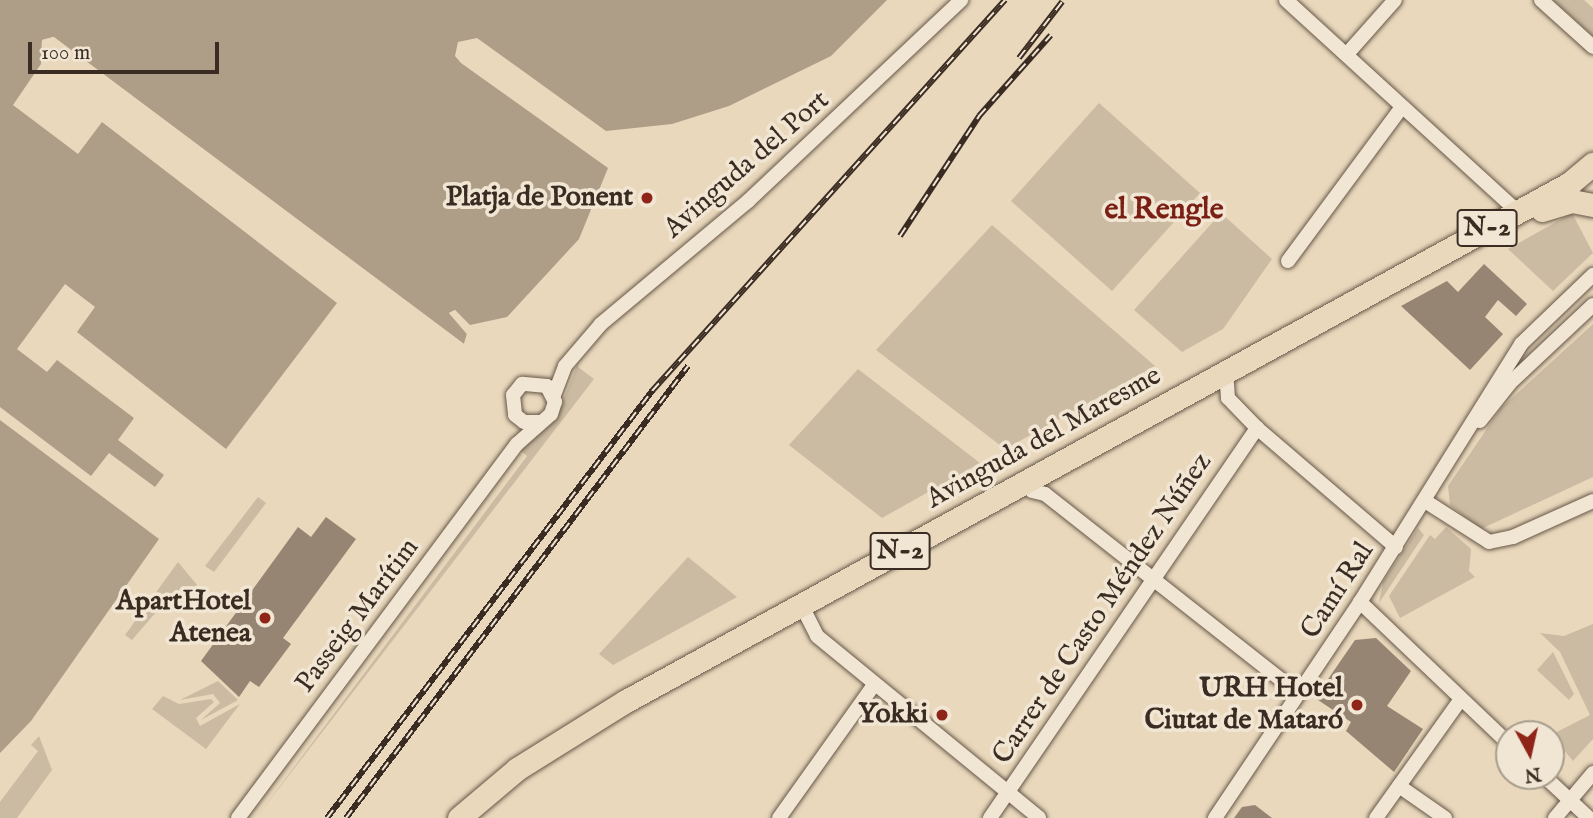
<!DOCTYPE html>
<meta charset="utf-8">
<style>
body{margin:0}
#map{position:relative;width:1593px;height:818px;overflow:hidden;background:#e9d8bc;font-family:"IM FELL English",serif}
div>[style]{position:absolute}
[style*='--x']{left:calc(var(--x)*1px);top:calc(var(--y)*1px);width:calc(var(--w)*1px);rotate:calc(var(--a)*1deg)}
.green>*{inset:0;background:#cbbba2}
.water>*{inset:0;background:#ae9e88}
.pier>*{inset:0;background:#e9d8bc}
.building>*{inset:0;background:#958572}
.roads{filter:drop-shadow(0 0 2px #665748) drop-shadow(0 0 2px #665748)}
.street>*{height:14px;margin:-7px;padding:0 7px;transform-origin:7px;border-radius:7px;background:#f1e6d3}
.primary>*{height:23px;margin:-11.5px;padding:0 11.5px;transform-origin:11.5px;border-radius:11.5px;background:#e9d8bc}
.rail>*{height:6px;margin-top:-3px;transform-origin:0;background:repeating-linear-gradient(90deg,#f1e6d3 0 10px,#3a2c22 0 20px);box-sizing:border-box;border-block:2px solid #3a2c22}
.dots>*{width:19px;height:19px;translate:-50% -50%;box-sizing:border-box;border:4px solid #f1e6d3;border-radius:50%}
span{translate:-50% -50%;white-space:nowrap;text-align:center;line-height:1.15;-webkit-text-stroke:7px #f1e6d3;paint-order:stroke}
.shield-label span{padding:2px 5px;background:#f1e6d3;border:2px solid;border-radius:5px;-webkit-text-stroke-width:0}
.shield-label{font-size:26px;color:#3a2c22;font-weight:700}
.street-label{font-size:28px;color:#3a2c22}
.poi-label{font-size:28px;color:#3a2c22;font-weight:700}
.right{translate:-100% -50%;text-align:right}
.neighbourhood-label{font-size:30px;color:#7a1f14;font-weight:700}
.north{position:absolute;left:1495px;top:720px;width:70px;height:70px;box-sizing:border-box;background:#f1e6d3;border:2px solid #a89c8c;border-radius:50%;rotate:172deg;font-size:19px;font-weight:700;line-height:28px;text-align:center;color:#3a2c22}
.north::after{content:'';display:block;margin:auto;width:24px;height:32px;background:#8f2418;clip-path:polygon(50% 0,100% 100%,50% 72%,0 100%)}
.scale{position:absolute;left:28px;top:42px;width:191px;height:32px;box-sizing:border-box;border:4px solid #3a2c22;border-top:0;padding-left:9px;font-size:21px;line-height:24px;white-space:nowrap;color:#3a2c22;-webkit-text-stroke:5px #f1e6d3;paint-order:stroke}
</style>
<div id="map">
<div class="green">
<div style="clip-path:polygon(1553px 0,1584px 0,1593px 8px,1593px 36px)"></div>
<div style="clip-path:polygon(1099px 103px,1200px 193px,1112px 291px,1011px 201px)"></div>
<div style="clip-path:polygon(1221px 213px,1272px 259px,1223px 329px,1182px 352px,1134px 310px)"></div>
<div style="clip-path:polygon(1572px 213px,1593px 253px,1553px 291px,1508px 249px)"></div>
<div style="clip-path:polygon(992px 225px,1155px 366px,1005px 449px,876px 350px)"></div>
<div style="clip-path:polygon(1593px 324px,1593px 477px,1481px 529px,1450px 505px,1448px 486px,1501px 408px)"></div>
<div style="clip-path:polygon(579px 360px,578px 367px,594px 379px,256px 818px,527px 456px,521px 451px,558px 414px)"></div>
<div style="clip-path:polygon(858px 369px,980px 463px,882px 518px,789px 445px)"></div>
<div style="clip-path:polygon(258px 497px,266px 503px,214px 572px,205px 566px)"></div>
<div style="clip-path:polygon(1446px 527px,1471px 549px,1469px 571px,1475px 577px,1400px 618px,1389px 596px,1430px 535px,1435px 539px)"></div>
<div style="clip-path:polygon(1418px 528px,1424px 535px,1379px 603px,1383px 582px)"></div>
<div style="clip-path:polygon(688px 557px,737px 597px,613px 665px,599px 654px)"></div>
<div style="clip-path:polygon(178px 562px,198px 586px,174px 611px,163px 604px,132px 640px,125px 635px)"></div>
<div style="clip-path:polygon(1593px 624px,1593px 739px,1573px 761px,1551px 735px,1590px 715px,1560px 652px,1540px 633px,1564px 636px)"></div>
<div style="clip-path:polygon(1553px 652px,1574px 694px,1569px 700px,1537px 670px)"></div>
<div style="clip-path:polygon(218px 681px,238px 700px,201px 720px,220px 703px,213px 694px,180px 700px)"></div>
<div style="clip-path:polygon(163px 696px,179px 704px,211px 699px,214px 702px,196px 718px,200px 726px,240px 704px,206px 749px,152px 709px)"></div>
<div style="clip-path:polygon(39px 736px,52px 770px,17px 818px,0 818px,0 802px,38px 751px,31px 745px)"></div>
</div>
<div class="water">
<div style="clip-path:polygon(0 0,887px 0,831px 56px,729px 106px,672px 124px,606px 131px,477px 38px,458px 42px,455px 56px,461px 63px,608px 168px,579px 239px,507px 317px,470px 325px,455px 310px,449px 313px,467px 334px,464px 344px,54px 37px,42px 40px,41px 64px,13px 105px,78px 154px,102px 122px,337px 303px,226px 449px,77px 332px,95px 307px,65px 284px,17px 349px,47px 372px,57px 360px,134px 418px,118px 440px,164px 475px,155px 487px,109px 453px,91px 476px,0 407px)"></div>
<div style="clip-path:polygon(0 420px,159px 539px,31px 721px,0 753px)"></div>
</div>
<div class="pier">
<div style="clip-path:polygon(53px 37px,464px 344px,467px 334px,449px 313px,455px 310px,473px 329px,455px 315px,470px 333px,470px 341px,465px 347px,456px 346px,52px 41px,45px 43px,41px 64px,42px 40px)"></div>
</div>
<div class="building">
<div style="clip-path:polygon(1484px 264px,1527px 304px,1516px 316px,1498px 300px,1485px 317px,1503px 334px,1470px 370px,1401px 306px,1447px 281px,1458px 292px)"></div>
<div style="clip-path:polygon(326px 517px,356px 539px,283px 638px,291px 644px,259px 687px,250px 681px,239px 697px,201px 661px,298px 527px,311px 537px)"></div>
<div style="clip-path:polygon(1376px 638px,1411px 671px,1387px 706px,1423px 729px,1394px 772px,1346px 731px,1351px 722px,1315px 698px,1355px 640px)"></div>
<div style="clip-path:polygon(1255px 805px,1272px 818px,1234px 818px,1242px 807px)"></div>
</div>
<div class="roads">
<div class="street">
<div style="--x:1286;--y:0;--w:313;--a:42.4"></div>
<div style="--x:1541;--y:0;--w:70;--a:42.1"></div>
<div style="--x:1347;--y:54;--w:72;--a:-48.4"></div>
<div style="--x:1288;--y:261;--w:192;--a:-53.5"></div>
<div style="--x:1227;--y:384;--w:14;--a:86"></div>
<div style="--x:1228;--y:398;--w:42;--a:46"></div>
<div style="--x:1257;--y:428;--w:183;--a:40.6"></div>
<div style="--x:554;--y:395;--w:31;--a:-69"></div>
<div style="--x:565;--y:366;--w:55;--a:-49.4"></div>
<div style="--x:601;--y:324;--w:192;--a:-39.9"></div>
<div style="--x:748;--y:201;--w:293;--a:-43.3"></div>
<div style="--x:1480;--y:421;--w:48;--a:-51.7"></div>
<div style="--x:1510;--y:383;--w:114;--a:-43.2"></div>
<div style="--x:1032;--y:491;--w:13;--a:13"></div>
<div style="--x:1045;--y:494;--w:323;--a:38.2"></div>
<div style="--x:1425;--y:501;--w:76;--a:32.6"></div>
<div style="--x:1489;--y:542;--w:25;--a:-12"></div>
<div style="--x:1513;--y:537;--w:88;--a:-24.2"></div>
<div style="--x:1360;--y:602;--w:206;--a:43.6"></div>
<div style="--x:807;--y:616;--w:22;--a:63"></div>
<div style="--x:817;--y:636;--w:287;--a:39.3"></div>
<div style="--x:1544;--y:776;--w:62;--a:43"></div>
<div style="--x:1399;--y:786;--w:56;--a:34.8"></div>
<div style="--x:238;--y:818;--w:467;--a:-53.3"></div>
<div style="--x:517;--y:444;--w:45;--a:-41.4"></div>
<div style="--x:551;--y:414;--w:13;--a:-72"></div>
<div style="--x:555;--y:402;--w:18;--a:-117"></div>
<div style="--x:547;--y:386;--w:25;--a:-175"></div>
<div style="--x:522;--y:384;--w:14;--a:129"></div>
<div style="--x:513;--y:395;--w:20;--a:84"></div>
<div style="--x:515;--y:415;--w:11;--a:38"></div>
<div style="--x:524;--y:422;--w:17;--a:0"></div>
<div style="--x:779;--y:818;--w:163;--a:-54.5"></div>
<div style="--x:990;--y:818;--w:473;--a:-55.6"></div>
<div style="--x:1215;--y:818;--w:260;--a:-56.1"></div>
<div style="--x:1360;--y:602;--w:304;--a:-58"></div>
<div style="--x:1521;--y:344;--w:100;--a:-43.8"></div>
<div style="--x:1376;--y:818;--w:146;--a:-54.5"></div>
<div style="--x:1555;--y:818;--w:59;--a:-49.8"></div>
</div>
<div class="primary">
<div style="--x:1542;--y:210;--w:31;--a:-17"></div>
<div style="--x:1572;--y:201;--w:21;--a:11"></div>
<div style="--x:459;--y:818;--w:76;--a:-40.2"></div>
<div style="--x:517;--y:769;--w:128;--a:-32"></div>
<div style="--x:626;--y:701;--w:1077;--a:-28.75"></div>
<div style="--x:1570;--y:183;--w:30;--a:-40"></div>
</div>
</div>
<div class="rail">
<div style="--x:1019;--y:58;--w:71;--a:-52.5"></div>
<div style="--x:900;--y:236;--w:144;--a:-56.6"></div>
<div style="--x:979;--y:116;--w:108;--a:-48.4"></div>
<div style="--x:327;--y:818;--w:537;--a:-52.72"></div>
<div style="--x:652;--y:391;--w:527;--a:-47.92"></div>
<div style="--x:346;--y:818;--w:567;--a:-52.89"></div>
</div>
<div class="dots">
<div style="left:647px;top:198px;background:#8f2418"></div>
<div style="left:265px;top:618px;background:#8f2418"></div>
<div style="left:1357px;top:705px;background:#8f2418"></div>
<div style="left:942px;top:715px;background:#8f2418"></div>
</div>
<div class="shield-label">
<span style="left:1487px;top:228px">N-2</span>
<span style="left:900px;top:551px">N-2</span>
</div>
<div class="street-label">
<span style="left:747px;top:165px;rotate:-41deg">Avinguda del Port</span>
<span style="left:1044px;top:438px;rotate:-29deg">Avinguda del Maresme</span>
<span style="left:1338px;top:591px;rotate:-57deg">Camí Ral</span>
<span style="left:1103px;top:609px;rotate:-56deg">Carrer de Casto Méndez Núñez</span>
<span style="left:358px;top:616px;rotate:-53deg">Passeig Marítim</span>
</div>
<div class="poi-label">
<span class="right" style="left:633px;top:198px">Platja de Ponent</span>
<span class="right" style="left:251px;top:618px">ApartHotel<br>Atenea</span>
<span class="right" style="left:1343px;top:705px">URH Hotel<br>Ciutat de Mataró</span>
<span class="right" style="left:928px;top:715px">Yokki</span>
</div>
<div class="neighbourhood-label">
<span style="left:1164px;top:210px">el Rengle</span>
</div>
<div class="north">N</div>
<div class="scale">100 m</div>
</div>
